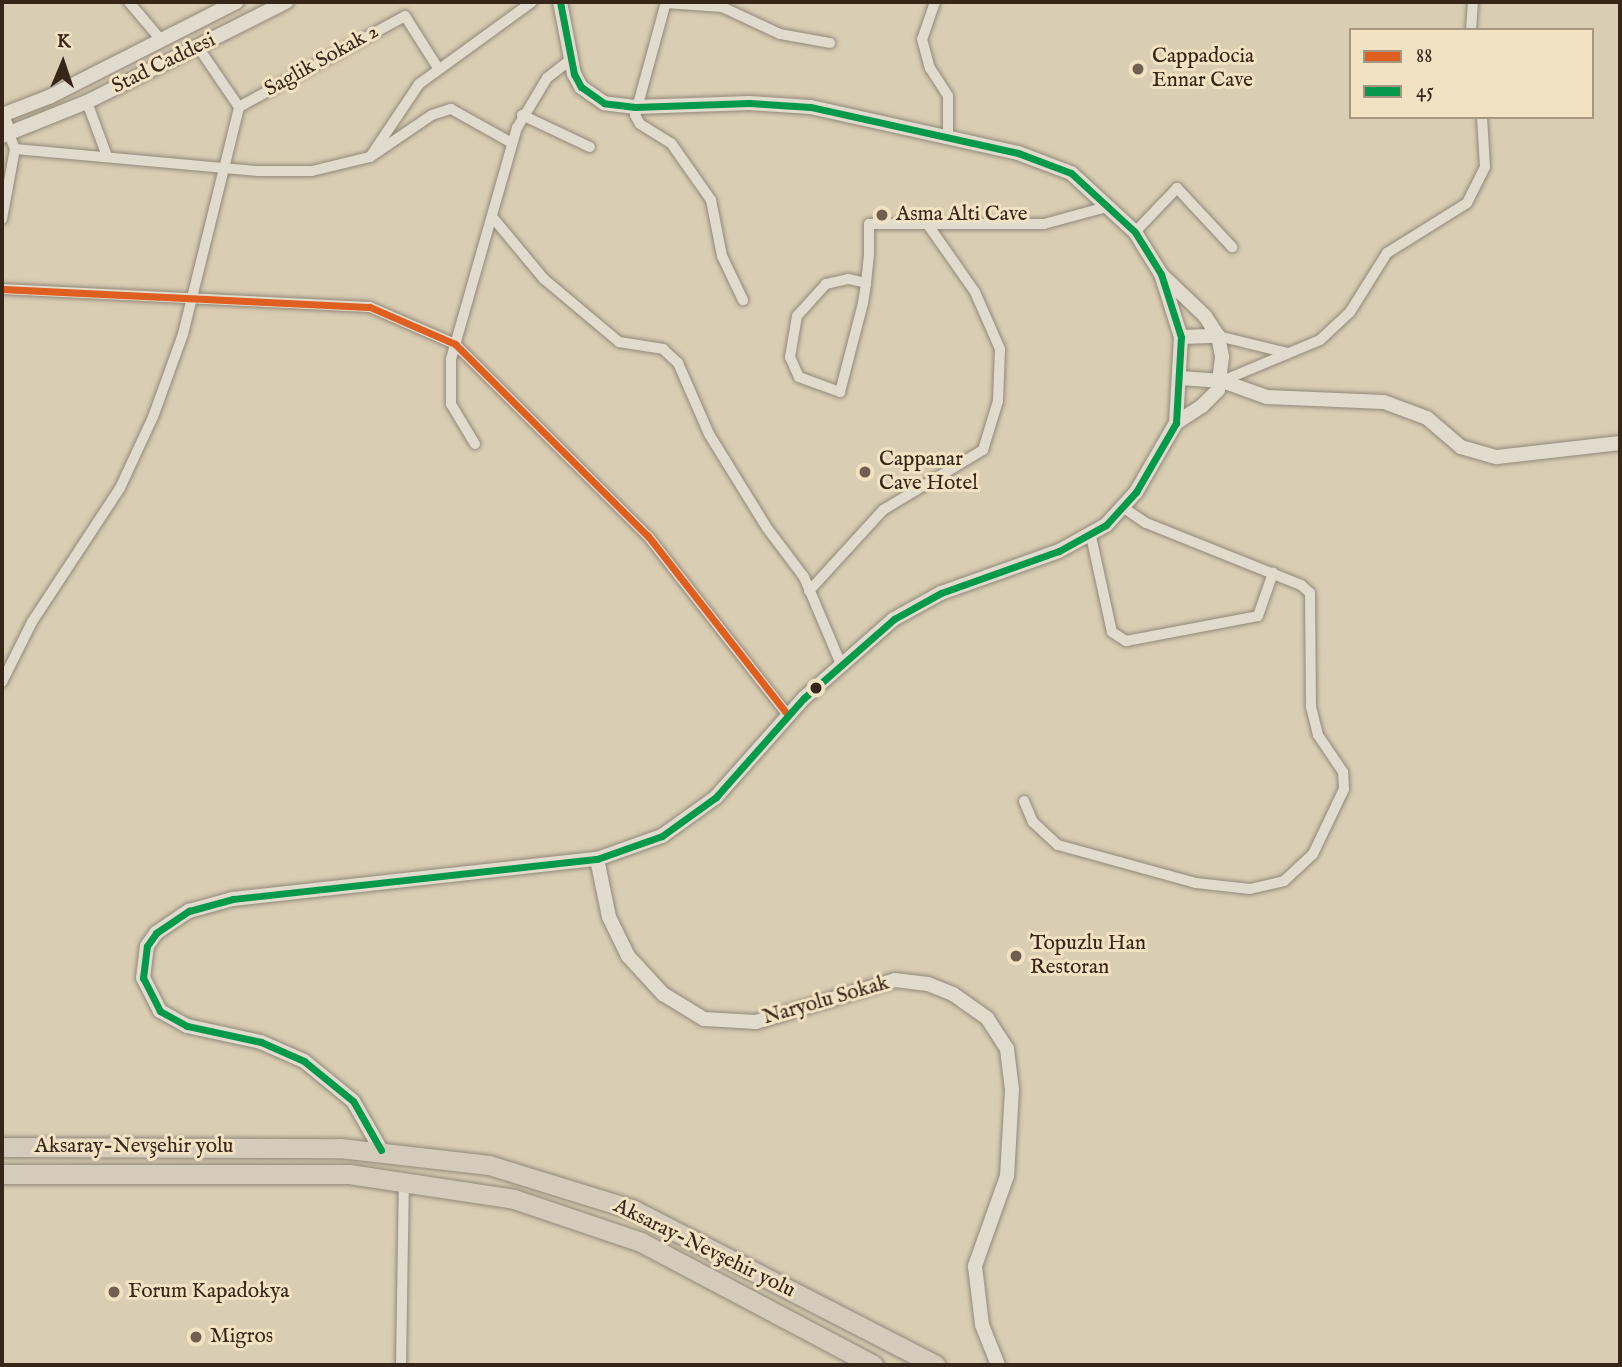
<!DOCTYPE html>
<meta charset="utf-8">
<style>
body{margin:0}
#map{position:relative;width:1622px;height:1367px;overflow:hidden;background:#d9cdb3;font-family:"IM FELL English",serif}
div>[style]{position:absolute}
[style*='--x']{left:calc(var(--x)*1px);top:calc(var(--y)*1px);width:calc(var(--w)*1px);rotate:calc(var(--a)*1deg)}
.roads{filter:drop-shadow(0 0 2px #918879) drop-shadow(0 0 2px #918879)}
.minor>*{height:10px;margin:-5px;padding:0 5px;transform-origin:5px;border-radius:5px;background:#e1dbcd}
.tertiary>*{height:14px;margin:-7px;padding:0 7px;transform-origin:7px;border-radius:7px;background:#e1dbcd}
.trunk>*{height:19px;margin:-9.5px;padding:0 9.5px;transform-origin:9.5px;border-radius:9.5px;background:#d5cbba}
.bus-1>*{height:7px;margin:-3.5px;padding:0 3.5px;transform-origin:3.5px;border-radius:3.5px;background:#df5f21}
.bus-2>*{height:7px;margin:-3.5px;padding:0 3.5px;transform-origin:3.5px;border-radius:3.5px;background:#05994b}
.dots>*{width:19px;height:19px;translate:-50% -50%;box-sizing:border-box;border:4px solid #f1e2c3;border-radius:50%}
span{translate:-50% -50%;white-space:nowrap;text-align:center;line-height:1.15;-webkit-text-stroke:6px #f1e2c3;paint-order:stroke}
.poi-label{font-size:21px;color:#362519}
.left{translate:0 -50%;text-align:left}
.street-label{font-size:21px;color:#362519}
.frame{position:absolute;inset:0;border:4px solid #362519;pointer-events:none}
.legend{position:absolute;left:1349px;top:28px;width:245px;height:91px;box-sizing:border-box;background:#f1e2c3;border:2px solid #a6967f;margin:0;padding:9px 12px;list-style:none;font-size:21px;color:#362519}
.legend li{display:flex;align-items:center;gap:14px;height:35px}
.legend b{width:35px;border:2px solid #a6967f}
.north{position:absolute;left:28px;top:28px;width:70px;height:70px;-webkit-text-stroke:5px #f1e2c3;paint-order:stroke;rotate:2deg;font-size:19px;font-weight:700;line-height:28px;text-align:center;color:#362519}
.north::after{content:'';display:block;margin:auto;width:24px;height:32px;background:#362519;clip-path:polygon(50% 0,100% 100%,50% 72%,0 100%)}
</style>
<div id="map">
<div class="roads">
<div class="minor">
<div style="--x:129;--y:2;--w:51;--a:49.8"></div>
<div style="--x:666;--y:2;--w:117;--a:105.3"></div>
<div style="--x:635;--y:115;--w:10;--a:61"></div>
<div style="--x:640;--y:124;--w:36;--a:32"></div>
<div style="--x:671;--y:143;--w:70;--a:54.9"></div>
<div style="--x:711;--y:200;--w:57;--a:78.9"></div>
<div style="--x:722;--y:256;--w:49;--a:64.5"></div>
<div style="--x:935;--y:2;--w:39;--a:109"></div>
<div style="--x:922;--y:39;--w:30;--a:75"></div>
<div style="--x:930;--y:68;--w:33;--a:57"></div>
<div style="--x:948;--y:96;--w:41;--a:90"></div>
<div style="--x:666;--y:3;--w:56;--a:4.1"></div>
<div style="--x:722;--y:7;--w:64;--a:25"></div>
<div style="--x:780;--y:34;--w:51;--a:10.2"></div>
<div style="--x:1471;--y:30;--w:28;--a:-86"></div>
<div style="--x:87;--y:102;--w:58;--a:69.7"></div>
<div style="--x:239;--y:107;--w:189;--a:-28.7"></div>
<div style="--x:405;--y:16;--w:62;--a:57.6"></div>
<div style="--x:522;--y:115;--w:75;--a:25.2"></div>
<div style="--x:15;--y:149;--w:244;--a:5.2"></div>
<div style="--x:258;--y:171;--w:54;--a:0"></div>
<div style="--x:312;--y:171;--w:60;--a:-13.6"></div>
<div style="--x:370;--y:157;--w:75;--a:-34.1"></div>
<div style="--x:432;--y:115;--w:20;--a:-18"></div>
<div style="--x:451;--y:109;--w:70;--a:29.1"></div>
<div style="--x:370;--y:157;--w:88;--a:-56.1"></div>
<div style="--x:419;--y:84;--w:140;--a:-36"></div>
<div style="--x:2;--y:219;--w:71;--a:-79.5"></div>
<div style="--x:15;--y:149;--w:16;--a:-112"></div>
<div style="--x:494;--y:219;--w:78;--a:50.2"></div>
<div style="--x:544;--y:279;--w:98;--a:40"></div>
<div style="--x:619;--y:342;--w:45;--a:9"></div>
<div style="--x:663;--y:349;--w:21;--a:43"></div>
<div style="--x:678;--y:363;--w:77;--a:66.4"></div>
<div style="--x:709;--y:434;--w:110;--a:58.3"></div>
<div style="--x:767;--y:528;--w:61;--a:52.9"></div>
<div style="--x:804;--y:577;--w:95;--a:67"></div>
<div style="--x:1135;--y:232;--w:61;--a:-46.3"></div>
<div style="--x:1177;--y:188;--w:81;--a:47"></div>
<div style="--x:866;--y:283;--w:18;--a:-167"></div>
<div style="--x:848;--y:279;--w:23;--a:167"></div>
<div style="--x:826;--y:284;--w:43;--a:132.2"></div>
<div style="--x:797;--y:316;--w:42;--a:99.7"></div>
<div style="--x:790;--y:357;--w:22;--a:66"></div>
<div style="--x:799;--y:377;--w:44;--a:20.1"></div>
<div style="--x:840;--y:392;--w:92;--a:-75.5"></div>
<div style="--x:863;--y:303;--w:20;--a:-81"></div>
<div style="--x:866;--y:283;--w:30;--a:-84"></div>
<div style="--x:869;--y:253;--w:29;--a:-90"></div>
<div style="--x:869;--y:224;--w:175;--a:0"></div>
<div style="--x:1044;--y:224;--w:68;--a:-15.3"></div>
<div style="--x:2;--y:289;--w:368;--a:2.8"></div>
<div style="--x:370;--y:307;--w:93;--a:23.5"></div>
<div style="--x:455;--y:344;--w:272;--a:44.9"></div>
<div style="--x:648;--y:536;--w:227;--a:52"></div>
<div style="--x:1218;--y:336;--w:71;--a:13.8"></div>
<div style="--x:1222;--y:381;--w:106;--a:-22.7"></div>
<div style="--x:1320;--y:340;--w:41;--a:-43"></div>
<div style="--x:1350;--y:312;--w:70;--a:-57.9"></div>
<div style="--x:1387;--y:253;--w:94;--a:-32"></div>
<div style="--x:1467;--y:203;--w:40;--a:-63.4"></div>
<div style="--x:1485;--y:167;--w:50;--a:-93.4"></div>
<div style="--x:475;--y:444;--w:47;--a:-121"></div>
<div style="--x:451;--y:404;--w:45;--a:-90"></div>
<div style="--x:451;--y:359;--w:240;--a:-74.1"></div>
<div style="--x:517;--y:128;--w:58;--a:-59"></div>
<div style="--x:547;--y:78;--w:28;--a:-38"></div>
<div style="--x:1091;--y:536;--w:98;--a:77.7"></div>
<div style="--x:1112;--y:632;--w:17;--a:33"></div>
<div style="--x:1126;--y:641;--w:134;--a:-10.7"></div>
<div style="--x:1258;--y:616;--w:46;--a:-70.8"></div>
<div style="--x:809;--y:591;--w:110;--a:-47.6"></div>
<div style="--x:883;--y:510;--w:117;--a:-31"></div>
<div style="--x:983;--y:450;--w:51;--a:-73"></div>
<div style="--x:998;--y:401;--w:52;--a:-87.8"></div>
<div style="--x:1000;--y:349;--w:62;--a:-113.7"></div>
<div style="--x:975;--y:292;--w:85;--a:-125"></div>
<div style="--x:2;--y:682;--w:67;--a:-63.4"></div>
<div style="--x:32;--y:622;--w:160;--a:-56.7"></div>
<div style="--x:120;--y:488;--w:78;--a:-65.1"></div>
<div style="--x:153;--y:417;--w:88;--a:-70.1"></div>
<div style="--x:183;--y:334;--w:234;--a:-76.1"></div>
<div style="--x:239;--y:107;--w:73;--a:-124.3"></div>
<div style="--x:1024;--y:801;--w:23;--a:67"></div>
<div style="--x:1033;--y:822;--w:34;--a:43"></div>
<div style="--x:1058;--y:845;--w:143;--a:15.4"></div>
<div style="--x:1196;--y:883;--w:54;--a:6.3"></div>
<div style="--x:1250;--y:889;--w:35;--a:-13"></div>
<div style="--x:1284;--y:881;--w:40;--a:-43"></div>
<div style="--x:1313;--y:854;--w:72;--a:-64.5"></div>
<div style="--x:1344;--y:789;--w:17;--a:-93"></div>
<div style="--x:1343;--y:772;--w:45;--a:-124"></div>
<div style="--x:1318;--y:735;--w:30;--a:-104"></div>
<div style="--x:1311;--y:706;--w:113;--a:-90.5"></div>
<div style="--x:1310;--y:593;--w:12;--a:-138"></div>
<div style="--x:1301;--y:585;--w:167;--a:-158.2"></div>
<div style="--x:1146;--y:523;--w:27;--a:-146"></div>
<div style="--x:401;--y:1365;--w:185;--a:-89.1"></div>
</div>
<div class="tertiary">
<div style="--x:9;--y:134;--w:20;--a:-110"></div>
<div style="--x:2;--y:115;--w:50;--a:-21"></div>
<div style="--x:49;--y:97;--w:210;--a:-26.9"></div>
<div style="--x:2;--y:136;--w:92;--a:-21.8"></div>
<div style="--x:87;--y:102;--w:223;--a:-26.7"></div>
<div style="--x:1163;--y:276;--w:58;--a:43.6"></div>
<div style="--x:1205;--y:316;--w:24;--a:57"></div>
<div style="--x:1218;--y:336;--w:21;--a:79"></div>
<div style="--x:1222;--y:357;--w:33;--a:97"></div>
<div style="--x:1218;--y:390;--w:23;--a:135"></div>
<div style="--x:1202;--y:406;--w:31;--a:147"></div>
<div style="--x:1181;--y:337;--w:37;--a:-2"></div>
<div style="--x:1181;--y:378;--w:41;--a:4.2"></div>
<div style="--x:1222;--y:381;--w:48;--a:19.6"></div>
<div style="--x:1267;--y:397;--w:117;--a:2.4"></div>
<div style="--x:1384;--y:402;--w:46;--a:20.4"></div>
<div style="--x:1427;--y:418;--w:45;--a:40.5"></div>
<div style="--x:1461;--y:447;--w:37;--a:16"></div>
<div style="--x:1497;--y:457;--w:124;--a:-6.5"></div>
<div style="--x:597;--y:859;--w:59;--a:78.3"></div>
<div style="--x:609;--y:917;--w:43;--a:64"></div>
<div style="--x:628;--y:956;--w:52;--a:47.4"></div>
<div style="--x:663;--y:994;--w:48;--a:31.4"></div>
<div style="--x:704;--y:1019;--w:52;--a:3.3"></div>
<div style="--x:756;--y:1022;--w:145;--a:-16.8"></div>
<div style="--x:895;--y:980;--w:33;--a:7"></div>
<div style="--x:928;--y:984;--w:27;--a:22"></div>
<div style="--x:953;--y:994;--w:42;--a:35.2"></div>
<div style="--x:987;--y:1018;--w:37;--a:57"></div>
<div style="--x:1007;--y:1049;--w:41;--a:83"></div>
<div style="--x:1012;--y:1090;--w:86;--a:93.3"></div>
<div style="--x:1007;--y:1176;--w:96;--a:109.6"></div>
<div style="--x:975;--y:1266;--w:59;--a:83.2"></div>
<div style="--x:982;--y:1325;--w:43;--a:68.2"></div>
<div style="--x:381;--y:1150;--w:56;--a:-119.7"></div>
<div style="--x:353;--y:1101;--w:63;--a:-140.8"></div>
<div style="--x:304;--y:1061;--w:47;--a:-156.2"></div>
<div style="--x:261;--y:1042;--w:76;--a:-167.8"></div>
<div style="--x:187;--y:1026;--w:31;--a:-151"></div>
<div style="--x:160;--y:1011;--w:37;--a:-117"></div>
<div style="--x:143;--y:978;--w:32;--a:-83"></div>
<div style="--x:147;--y:946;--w:16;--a:-55"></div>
<div style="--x:156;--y:933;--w:40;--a:-34"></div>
<div style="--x:189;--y:911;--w:46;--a:-15.3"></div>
<div style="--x:233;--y:899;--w:366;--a:-6.3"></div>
<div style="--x:597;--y:859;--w:69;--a:-19.5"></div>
<div style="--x:662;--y:836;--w:67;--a:-35.8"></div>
<div style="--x:716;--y:797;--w:132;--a:-48.4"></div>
<div style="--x:804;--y:698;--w:120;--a:-41.3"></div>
<div style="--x:894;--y:619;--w:54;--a:-29"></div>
<div style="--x:941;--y:593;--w:125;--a:-19.6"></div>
<div style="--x:1059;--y:551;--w:54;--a:-29"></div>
<div style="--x:1106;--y:525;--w:45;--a:-47.7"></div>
<div style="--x:1136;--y:492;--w:80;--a:-59.9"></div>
<div style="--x:1176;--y:423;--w:86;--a:-86.7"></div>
<div style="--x:1181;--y:337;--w:66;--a:-107.6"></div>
<div style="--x:1161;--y:274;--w:49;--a:-121.8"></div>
<div style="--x:1135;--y:232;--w:87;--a:-137.3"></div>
<div style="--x:1071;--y:173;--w:57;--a:-159.3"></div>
<div style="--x:1018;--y:153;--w:213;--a:-167.5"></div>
<div style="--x:810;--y:107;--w:61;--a:-176.2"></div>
<div style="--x:749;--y:103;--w:114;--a:178"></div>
<div style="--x:635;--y:107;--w:31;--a:-173"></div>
<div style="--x:604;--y:103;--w:28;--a:-145"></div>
<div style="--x:581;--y:87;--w:15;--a:-118"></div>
<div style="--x:574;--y:74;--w:73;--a:-101"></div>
</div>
<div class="trunk">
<div style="--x:2;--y:1147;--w:338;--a:0.2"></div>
<div style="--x:340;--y:1148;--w:150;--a:6.5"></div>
<div style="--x:489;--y:1165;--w:152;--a:17.2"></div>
<div style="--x:634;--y:1210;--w:339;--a:27.2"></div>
<div style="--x:2;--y:1174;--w:347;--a:0"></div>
<div style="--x:349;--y:1174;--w:167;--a:8.6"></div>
<div style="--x:514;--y:1199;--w:134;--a:18.7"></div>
<div style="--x:641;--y:1242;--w:263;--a:27.9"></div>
</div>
</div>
<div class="bus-1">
<div style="--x:2;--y:289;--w:368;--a:2.8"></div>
<div style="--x:370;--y:307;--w:93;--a:23.5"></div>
<div style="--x:455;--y:344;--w:272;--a:44.9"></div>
<div style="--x:648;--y:536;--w:227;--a:52"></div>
</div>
<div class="bus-2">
<div style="--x:381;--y:1150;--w:56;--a:-119.7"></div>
<div style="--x:353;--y:1101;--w:63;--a:-140.8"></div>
<div style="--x:304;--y:1061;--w:47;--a:-156.2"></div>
<div style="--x:261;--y:1042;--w:76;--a:-167.8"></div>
<div style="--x:187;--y:1026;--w:31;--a:-151"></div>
<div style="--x:160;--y:1011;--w:37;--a:-117"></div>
<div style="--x:143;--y:978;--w:32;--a:-83"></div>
<div style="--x:147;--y:946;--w:16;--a:-55"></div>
<div style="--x:156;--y:933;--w:40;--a:-34"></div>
<div style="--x:189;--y:911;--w:46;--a:-15.3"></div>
<div style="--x:233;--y:899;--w:366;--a:-6.3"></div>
<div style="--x:597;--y:859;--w:69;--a:-19.5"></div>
<div style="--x:662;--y:836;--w:67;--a:-35.8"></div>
<div style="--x:716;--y:797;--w:132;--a:-48.4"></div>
<div style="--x:804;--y:698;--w:120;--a:-41.3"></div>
<div style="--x:894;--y:619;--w:54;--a:-29"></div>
<div style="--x:941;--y:593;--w:125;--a:-19.6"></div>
<div style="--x:1059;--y:551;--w:54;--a:-29"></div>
<div style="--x:1106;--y:525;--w:45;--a:-47.7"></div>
<div style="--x:1136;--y:492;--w:80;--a:-59.9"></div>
<div style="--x:1176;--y:423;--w:86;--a:-86.7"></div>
<div style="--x:1181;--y:337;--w:66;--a:-107.6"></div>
<div style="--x:1161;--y:274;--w:49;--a:-121.8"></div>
<div style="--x:1135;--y:232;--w:87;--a:-137.3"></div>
<div style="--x:1071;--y:173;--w:57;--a:-159.3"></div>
<div style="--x:1018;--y:153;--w:213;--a:-167.5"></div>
<div style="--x:810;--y:107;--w:61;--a:-176.2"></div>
<div style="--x:749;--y:103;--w:114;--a:178"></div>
<div style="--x:635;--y:107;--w:31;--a:-173"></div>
<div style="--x:604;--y:103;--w:28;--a:-145"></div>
<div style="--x:581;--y:87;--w:15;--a:-118"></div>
<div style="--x:574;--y:74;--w:73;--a:-101"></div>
</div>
<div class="dots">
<div style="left:1138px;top:69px;background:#6f604f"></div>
<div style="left:882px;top:215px;background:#6f604f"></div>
<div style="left:865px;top:472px;background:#6f604f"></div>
<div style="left:816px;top:688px;background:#362519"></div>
<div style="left:1016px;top:956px;background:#6f604f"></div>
<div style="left:114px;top:1292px;background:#6f604f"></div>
<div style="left:196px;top:1337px;background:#6f604f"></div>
</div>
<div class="poi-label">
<span class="left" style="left:1152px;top:69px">Cappadocia<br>Ennar Cave</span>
<span class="left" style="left:896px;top:215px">Asma Alti Cave</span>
<span class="left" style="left:879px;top:472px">Cappanar<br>Cave Hotel</span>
<span class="left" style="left:1030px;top:956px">Topuzlu Han<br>Restoran</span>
<span class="left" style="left:128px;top:1292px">Forum Kapadokya</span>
<span class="left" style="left:210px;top:1337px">Migros</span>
</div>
<div class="street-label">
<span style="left:322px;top:61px;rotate:-29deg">Saglik Sokak 2</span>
<span style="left:164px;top:64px;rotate:-26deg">Stad Caddesi</span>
<span style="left:826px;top:1001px;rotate:-16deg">Naryolu Sokak</span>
<span style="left:134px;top:1147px">Aksaray-Nevşehir yolu</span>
<span style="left:704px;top:1249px;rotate:26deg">Aksaray-Nevşehir yolu</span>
</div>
<div class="frame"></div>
<ul class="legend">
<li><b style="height:9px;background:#df5f21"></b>88</li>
<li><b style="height:9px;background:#05994b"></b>45</li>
</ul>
<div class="north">K</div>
</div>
